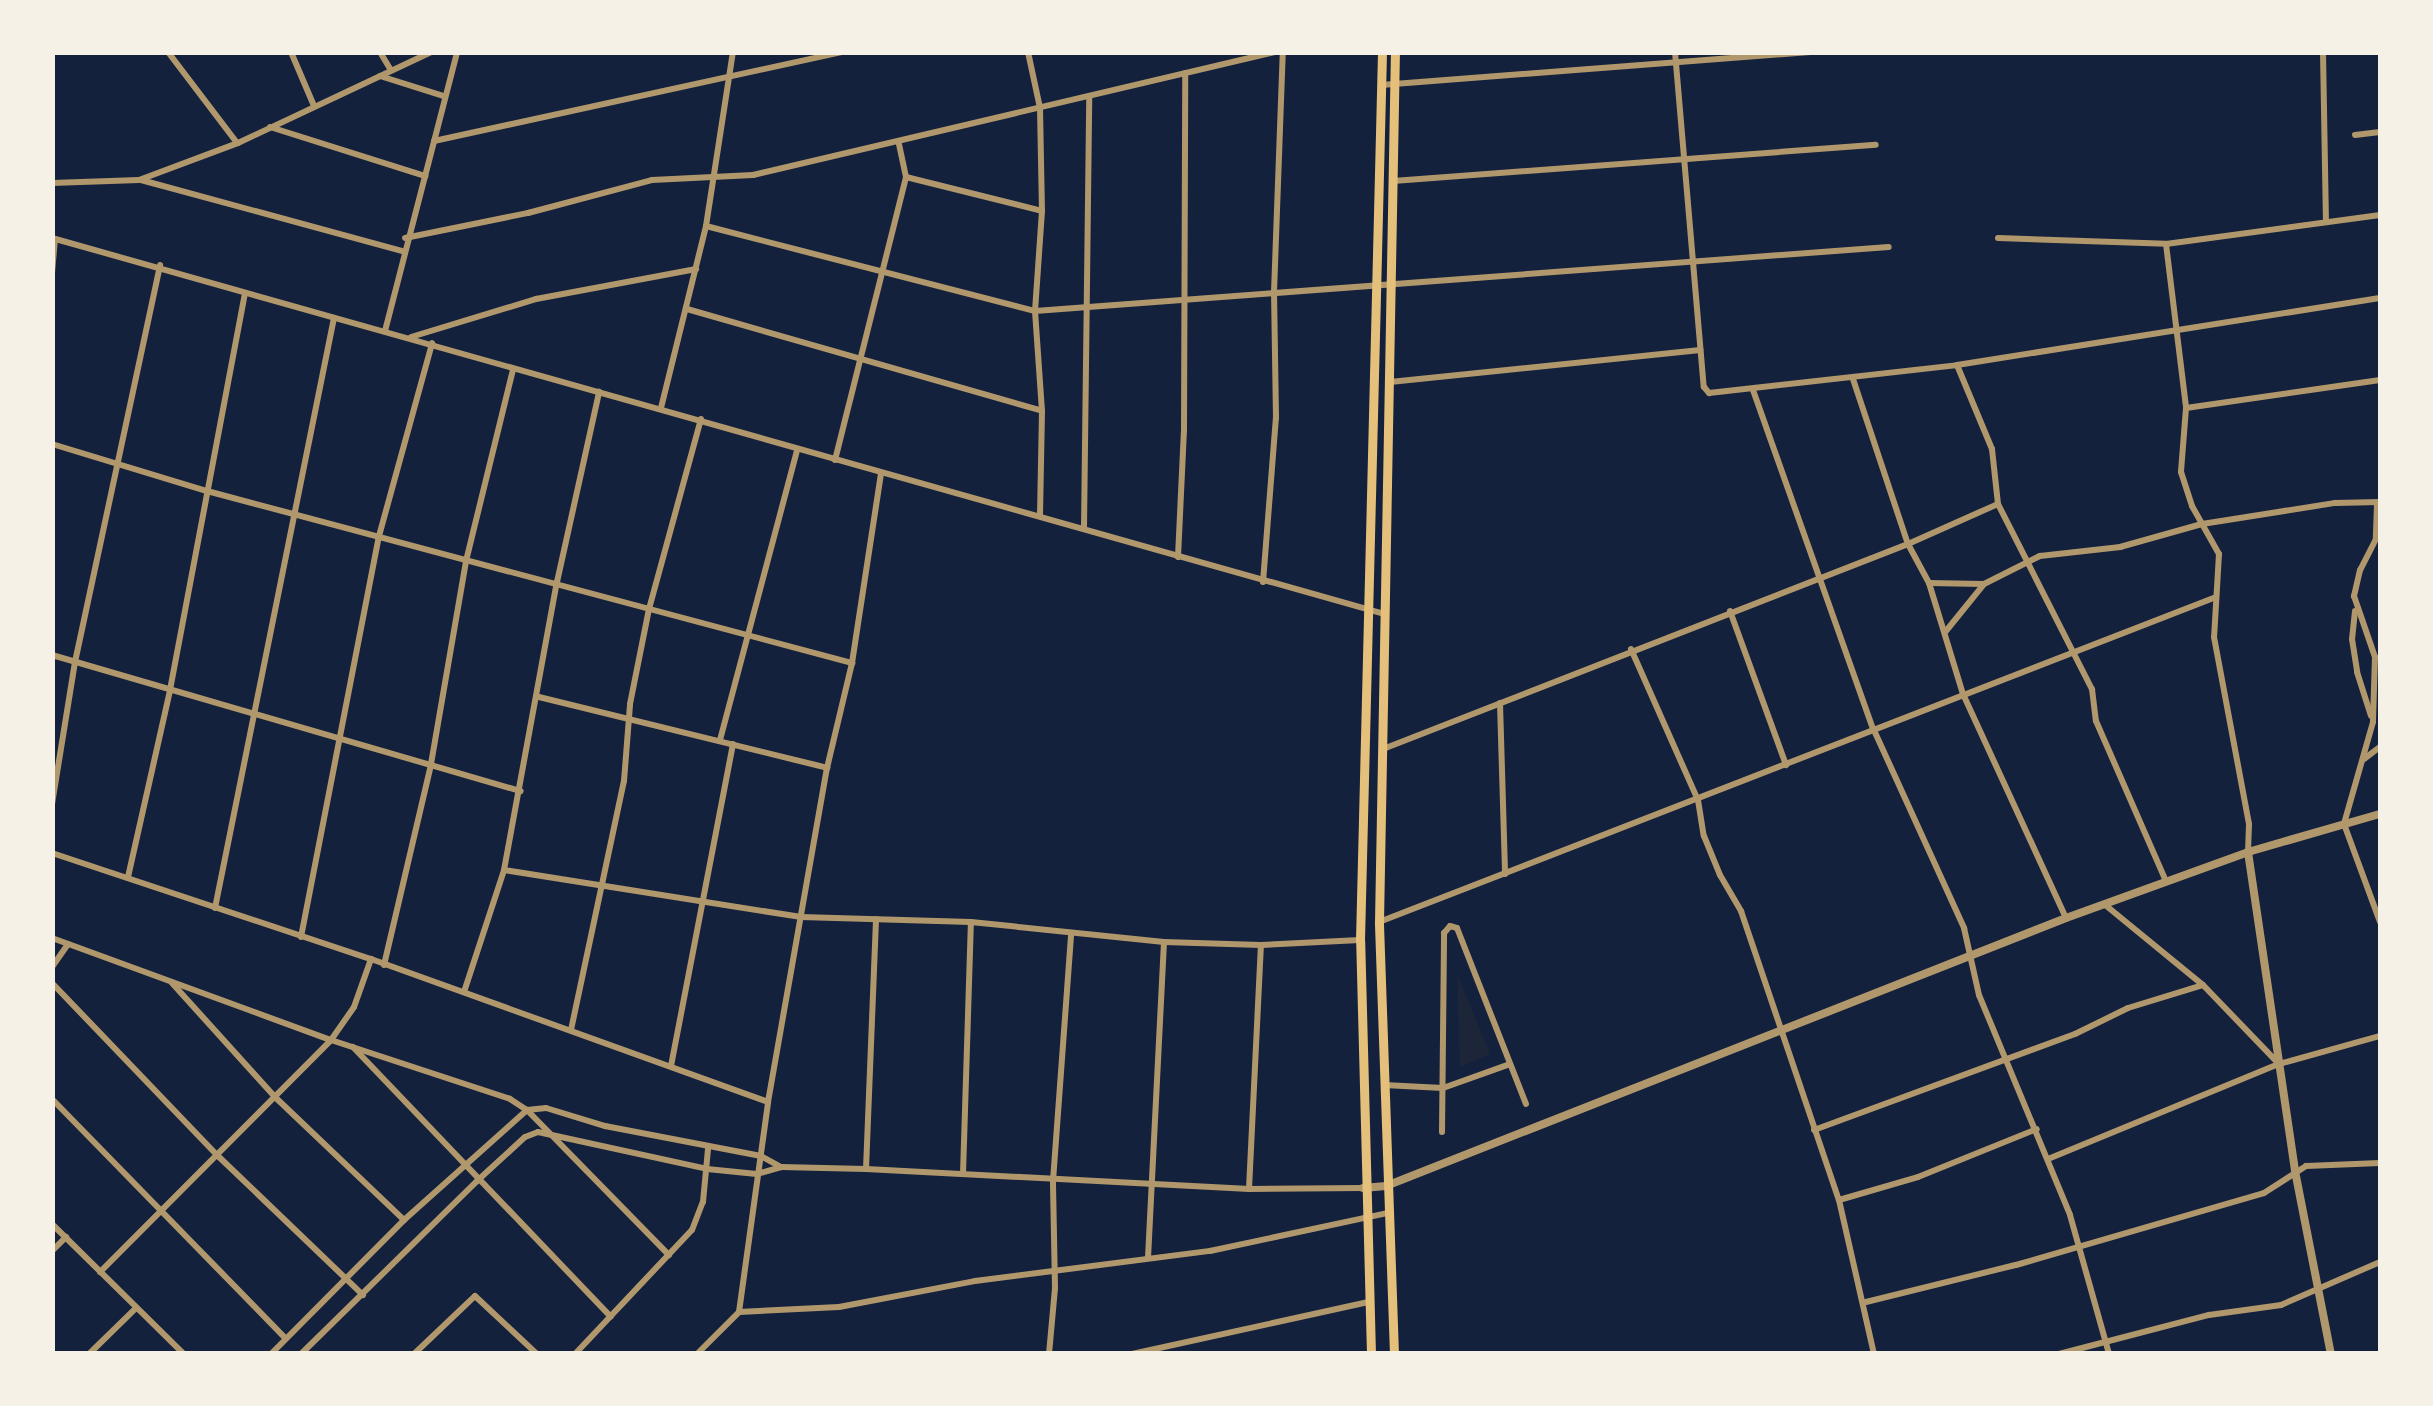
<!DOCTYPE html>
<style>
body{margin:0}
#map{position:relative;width:2433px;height:1406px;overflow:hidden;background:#14213d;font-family:"Noto Sans",sans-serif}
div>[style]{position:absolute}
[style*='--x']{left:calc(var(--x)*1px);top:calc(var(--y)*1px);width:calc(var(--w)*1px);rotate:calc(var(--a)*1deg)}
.green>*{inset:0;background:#1d2539}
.minor>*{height:6px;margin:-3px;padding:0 3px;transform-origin:3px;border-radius:3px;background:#b1986c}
.tertiary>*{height:8px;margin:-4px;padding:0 4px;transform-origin:4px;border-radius:4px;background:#b1986c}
.secondary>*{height:9px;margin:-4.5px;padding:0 4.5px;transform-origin:4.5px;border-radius:4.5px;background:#e5c07b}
span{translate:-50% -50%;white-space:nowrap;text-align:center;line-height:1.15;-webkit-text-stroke:8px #f6f1e7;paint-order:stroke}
.frame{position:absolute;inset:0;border:55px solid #f6f1e7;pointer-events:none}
</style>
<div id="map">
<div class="green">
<div style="clip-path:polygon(1457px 973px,1490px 1054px,1460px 1067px)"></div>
</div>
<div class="minor">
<div style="--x:168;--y:52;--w:114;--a:52.8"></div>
<div style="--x:291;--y:52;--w:59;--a:66.9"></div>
<div style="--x:380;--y:52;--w:21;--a:59"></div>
<div style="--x:1028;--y:52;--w:57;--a:77.9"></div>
<div style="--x:1040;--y:108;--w:103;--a:88.9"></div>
<div style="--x:1042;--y:211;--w:100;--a:94"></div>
<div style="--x:1035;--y:311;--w:100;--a:86"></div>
<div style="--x:1042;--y:411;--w:103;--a:91.1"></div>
<div style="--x:1675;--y:52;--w:336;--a:85.1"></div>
<div style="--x:1704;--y:387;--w:8;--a:50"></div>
<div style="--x:1709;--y:393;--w:250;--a:-6.4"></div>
<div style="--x:1957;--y:365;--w:428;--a:-9"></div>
<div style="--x:2323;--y:52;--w:170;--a:89"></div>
<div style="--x:380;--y:76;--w:67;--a:17.4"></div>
<div style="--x:1381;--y:85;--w:434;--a:-4.4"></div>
<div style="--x:270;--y:127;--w:163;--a:17.5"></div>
<div style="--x:2355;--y:135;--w:25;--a:-7"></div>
<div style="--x:434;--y:141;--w:417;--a:-12.3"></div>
<div style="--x:906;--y:177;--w:140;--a:14"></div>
<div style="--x:141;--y:180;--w:271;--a:15.2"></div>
<div style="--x:1393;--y:181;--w:484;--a:-4.3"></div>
<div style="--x:52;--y:183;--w:87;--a:-2"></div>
<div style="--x:139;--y:180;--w:106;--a:-20.5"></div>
<div style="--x:238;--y:143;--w:213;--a:-25.2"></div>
<div style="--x:706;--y:226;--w:340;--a:14.5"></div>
<div style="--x:1035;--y:311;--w:856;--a:-4.29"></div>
<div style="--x:52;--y:238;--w:1384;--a:15.76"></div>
<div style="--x:405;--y:238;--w:126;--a:-11.5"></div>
<div style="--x:528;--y:213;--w:128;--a:-14.9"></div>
<div style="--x:652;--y:180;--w:101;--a:-2.8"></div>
<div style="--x:753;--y:175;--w:536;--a:-13.26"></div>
<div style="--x:1998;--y:238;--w:168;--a:2"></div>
<div style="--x:2166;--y:244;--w:216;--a:-7.7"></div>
<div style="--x:2166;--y:244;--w:165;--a:83"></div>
<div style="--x:2186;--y:408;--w:64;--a:94.5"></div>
<div style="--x:2181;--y:472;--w:36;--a:72"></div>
<div style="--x:2192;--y:506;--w:55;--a:60.6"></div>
<div style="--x:2219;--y:554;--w:83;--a:93.4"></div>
<div style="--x:2214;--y:637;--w:190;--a:79.4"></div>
<div style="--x:2249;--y:824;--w:28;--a:92"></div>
<div style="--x:52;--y:273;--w:33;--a:-85"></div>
<div style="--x:687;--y:309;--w:369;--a:16"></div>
<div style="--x:385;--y:331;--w:288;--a:-75.5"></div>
<div style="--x:411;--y:337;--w:131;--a:-16.9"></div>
<div style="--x:536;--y:299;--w:163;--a:-10.6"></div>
<div style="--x:1957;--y:365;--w:91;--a:67.4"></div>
<div style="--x:1992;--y:449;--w:55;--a:83.8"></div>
<div style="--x:1998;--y:504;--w:208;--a:63.1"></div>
<div style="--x:2092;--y:689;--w:32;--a:83"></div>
<div style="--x:2096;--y:721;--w:175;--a:66.4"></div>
<div style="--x:1853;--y:379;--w:174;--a:71.6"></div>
<div style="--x:1908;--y:544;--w:44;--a:61.7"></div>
<div style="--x:1929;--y:583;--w:116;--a:73"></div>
<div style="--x:1963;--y:694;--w:247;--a:65.3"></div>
<div style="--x:1390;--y:382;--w:312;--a:-5.9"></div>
<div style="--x:1753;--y:390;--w:359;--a:70.5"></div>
<div style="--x:1873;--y:728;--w:220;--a:65.5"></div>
<div style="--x:1964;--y:928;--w:69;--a:77.4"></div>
<div style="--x:1979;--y:995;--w:238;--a:67.5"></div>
<div style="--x:2070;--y:1215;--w:144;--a:74.3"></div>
<div style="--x:661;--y:408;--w:187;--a:-76.1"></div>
<div style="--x:706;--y:226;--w:176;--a:-81.2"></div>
<div style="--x:2186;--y:408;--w:196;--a:-8.2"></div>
<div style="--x:52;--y:444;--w:162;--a:16.9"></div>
<div style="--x:207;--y:491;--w:668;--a:14.93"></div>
<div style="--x:835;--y:460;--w:292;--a:-75.9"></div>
<div style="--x:906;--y:177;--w:35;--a:-102"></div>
<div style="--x:2377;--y:504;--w:35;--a:92"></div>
<div style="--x:2376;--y:539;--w:35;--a:117"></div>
<div style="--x:2360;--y:570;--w:27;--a:103"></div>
<div style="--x:2354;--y:596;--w:65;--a:71"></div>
<div style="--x:2375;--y:657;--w:65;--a:91.8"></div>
<div style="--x:2373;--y:722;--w:106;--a:105.9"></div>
<div style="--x:2344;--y:824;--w:104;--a:69.8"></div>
<div style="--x:1084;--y:528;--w:431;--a:-89.3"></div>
<div style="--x:1178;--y:557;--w:126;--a:-87.3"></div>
<div style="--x:1184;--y:431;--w:358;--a:-89.8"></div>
<div style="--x:1263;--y:582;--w:165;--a:-85.5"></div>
<div style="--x:1276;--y:418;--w:126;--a:-90.9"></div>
<div style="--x:1274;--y:292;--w:240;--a:-87.9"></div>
<div style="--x:1929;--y:583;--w:54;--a:1.1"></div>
<div style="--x:1730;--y:611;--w:164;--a:70"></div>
<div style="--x:2355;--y:611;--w:28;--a:96"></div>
<div style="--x:2352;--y:639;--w:33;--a:81"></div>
<div style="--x:2357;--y:672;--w:46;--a:72.3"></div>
<div style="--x:1946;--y:631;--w:60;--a:-51"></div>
<div style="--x:1984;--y:584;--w:63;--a:-26.6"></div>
<div style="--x:2040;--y:556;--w:81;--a:-6.4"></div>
<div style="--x:2120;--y:547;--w:85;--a:-15.7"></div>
<div style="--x:2202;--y:524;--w:135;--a:-9"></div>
<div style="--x:2335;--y:503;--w:45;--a:-1.3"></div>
<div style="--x:1631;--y:649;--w:165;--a:66.1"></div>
<div style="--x:1698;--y:800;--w:36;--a:81"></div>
<div style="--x:1704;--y:836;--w:42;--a:67.7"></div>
<div style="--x:1720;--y:875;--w:42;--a:59.7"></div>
<div style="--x:1741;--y:911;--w:305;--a:71.3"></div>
<div style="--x:1839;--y:1200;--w:158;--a:77.2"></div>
<div style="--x:52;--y:655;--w:488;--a:16.2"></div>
<div style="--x:539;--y:697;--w:297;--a:13.8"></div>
<div style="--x:1500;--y:703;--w:171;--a:88.3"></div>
<div style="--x:720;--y:740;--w:300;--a:-75.1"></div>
<div style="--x:1383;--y:749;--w:564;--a:-21.33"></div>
<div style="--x:1908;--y:544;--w:98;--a:-24"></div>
<div style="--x:2364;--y:759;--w:20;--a:-37"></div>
<div style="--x:52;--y:804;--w:144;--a:-80.8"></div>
<div style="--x:75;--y:662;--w:406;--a:-77.9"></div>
<div style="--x:52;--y:853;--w:336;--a:18.4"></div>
<div style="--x:371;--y:959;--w:422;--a:19.8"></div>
<div style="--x:504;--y:870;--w:301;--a:9"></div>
<div style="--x:801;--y:917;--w:170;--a:1.7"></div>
<div style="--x:971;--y:922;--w:194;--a:5.9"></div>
<div style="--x:1164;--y:942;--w:97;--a:1.8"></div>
<div style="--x:1261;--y:945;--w:99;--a:-2.9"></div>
<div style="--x:128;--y:877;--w:192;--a:-77.3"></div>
<div style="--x:170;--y:690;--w:403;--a:-79.3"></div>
<div style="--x:2104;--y:904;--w:128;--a:39.3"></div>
<div style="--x:2203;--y:985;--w:108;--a:46.1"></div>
<div style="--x:215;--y:908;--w:602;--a:-78.6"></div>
<div style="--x:1379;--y:922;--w:898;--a:-21.22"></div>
<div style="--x:301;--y:937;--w:409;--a:-79"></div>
<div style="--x:379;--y:536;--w:200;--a:-74.6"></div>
<div style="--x:52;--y:938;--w:297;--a:20.1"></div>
<div style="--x:331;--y:1040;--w:188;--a:18.2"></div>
<div style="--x:510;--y:1099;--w:20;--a:33"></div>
<div style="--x:527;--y:1110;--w:203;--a:45.6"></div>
<div style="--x:384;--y:965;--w:206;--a:-76.8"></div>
<div style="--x:431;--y:764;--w:206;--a:-80.2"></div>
<div style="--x:466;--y:561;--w:197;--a:-76.2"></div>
<div style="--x:52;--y:967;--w:28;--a:-55"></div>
<div style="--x:52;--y:983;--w:240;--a:46.2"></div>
<div style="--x:218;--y:1156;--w:201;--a:43.8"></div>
<div style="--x:172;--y:983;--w:155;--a:47.9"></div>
<div style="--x:276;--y:1098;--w:177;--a:43.6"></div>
<div style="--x:464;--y:992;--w:128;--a:-71.8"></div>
<div style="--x:504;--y:870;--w:293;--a:-79.6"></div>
<div style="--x:557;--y:582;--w:195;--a:-77.5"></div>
<div style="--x:571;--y:1030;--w:255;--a:-78"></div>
<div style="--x:624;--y:781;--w:77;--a:-85.5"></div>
<div style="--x:630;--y:704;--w:97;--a:-78.7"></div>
<div style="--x:649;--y:609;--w:197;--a:-74.7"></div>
<div style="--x:353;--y:1047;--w:373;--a:46.3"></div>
<div style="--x:671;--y:1066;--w:328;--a:-79.1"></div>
<div style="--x:1384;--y:1085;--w:59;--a:2.9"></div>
<div style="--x:1443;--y:1088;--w:71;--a:-19.7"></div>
<div style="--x:52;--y:1099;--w:334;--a:45.7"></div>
<div style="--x:1814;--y:1130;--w:278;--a:-20.2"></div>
<div style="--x:2075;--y:1034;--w:59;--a:-26.1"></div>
<div style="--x:2128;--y:1008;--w:78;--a:-17"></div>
<div style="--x:1442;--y:1132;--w:199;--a:-89.4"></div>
<div style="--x:1444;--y:933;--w:9;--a:-49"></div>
<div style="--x:1450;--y:926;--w:7;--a:16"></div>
<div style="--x:1457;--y:928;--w:189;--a:68.6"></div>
<div style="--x:2048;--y:1159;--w:250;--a:-22.4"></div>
<div style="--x:2279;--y:1064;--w:105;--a:-15.5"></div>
<div style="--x:866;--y:1169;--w:250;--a:-87.7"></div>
<div style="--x:963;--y:1174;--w:252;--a:-88.2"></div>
<div style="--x:1249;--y:1189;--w:243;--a:-87.2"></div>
<div style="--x:1839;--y:1200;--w:82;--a:-16.2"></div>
<div style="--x:1918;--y:1177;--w:128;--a:-22"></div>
<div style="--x:52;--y:1224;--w:185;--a:44.6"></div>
<div style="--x:52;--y:1251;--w:20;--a:-45"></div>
<div style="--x:1148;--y:1258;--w:316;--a:-87.1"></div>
<div style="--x:100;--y:1272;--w:327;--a:-45.1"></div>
<div style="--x:331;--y:1040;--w:40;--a:-55.1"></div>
<div style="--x:354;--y:1007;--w:51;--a:-70.5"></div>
<div style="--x:1866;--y:1302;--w:154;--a:-13.9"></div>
<div style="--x:2016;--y:1265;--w:258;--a:-16.2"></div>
<div style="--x:2264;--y:1193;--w:50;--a:-32.7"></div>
<div style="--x:2306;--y:1166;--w:74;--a:-2.3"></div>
<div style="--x:739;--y:1312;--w:212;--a:-82.1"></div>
<div style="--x:768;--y:1102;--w:339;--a:-80"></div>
<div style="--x:827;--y:768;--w:108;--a:-76.6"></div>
<div style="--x:852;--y:663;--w:192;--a:-81.3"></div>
<div style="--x:739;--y:1312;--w:100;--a:-2.9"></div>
<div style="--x:839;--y:1307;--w:138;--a:-10.8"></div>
<div style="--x:975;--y:1281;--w:237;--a:-7.3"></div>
<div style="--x:1210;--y:1251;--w:181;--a:-12.1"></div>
<div style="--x:89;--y:1354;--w:66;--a:-44.4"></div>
<div style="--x:271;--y:1354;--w:189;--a:-45.2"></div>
<div style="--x:404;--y:1220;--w:165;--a:-41.8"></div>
<div style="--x:527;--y:1110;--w:19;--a:-6"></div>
<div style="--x:546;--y:1108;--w:62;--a:17"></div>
<div style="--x:605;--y:1126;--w:159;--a:10.9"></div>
<div style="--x:761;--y:1156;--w:23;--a:29"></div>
<div style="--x:301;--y:1354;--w:247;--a:-44.5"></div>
<div style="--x:477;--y:1181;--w:65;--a:-42.5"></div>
<div style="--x:525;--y:1137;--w:14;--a:-21"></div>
<div style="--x:538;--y:1132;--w:173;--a:12.3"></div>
<div style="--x:707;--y:1169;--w:50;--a:5.7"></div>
<div style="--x:757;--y:1174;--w:25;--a:-16"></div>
<div style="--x:781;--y:1167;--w:85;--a:1.3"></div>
<div style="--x:866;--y:1169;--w:384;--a:3"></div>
<div style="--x:1249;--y:1189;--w:114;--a:-0.5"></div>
<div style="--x:414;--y:1354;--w:84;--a:-43.6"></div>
<div style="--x:475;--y:1296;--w:85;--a:43.1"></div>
<div style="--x:575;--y:1354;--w:170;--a:-46.7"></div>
<div style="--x:692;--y:1230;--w:30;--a:-69"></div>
<div style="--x:703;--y:1202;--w:53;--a:-84.6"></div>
<div style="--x:697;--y:1354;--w:59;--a:-45"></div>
<div style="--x:1049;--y:1354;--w:66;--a:-84.8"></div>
<div style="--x:1055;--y:1288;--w:107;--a:-91.1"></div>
<div style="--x:1053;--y:1181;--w:247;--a:-85.8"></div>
<div style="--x:1132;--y:1354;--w:242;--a:-12.4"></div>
<div style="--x:2059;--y:1354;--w:155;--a:-14.6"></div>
<div style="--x:2209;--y:1315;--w:73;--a:-7.9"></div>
<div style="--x:2281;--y:1305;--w:108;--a:-23.5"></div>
</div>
<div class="tertiary">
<div style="--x:2248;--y:852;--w:322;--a:81.6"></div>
<div style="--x:2295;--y:1171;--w:187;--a:78.9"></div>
<div style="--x:1363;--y:1188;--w:23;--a:-5"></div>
<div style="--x:1386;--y:1186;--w:731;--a:-21.51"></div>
<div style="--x:2066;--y:918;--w:194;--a:-19.9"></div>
<div style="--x:2248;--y:852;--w:137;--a:-16.1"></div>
</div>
<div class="secondary">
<div style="--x:1371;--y:1354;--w:414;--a:-91.5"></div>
<div style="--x:1360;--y:940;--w:888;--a:-88.58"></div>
<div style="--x:1394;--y:1354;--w:432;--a:-92"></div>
<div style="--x:1379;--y:922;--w:870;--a:-88.95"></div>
</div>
<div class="frame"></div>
</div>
